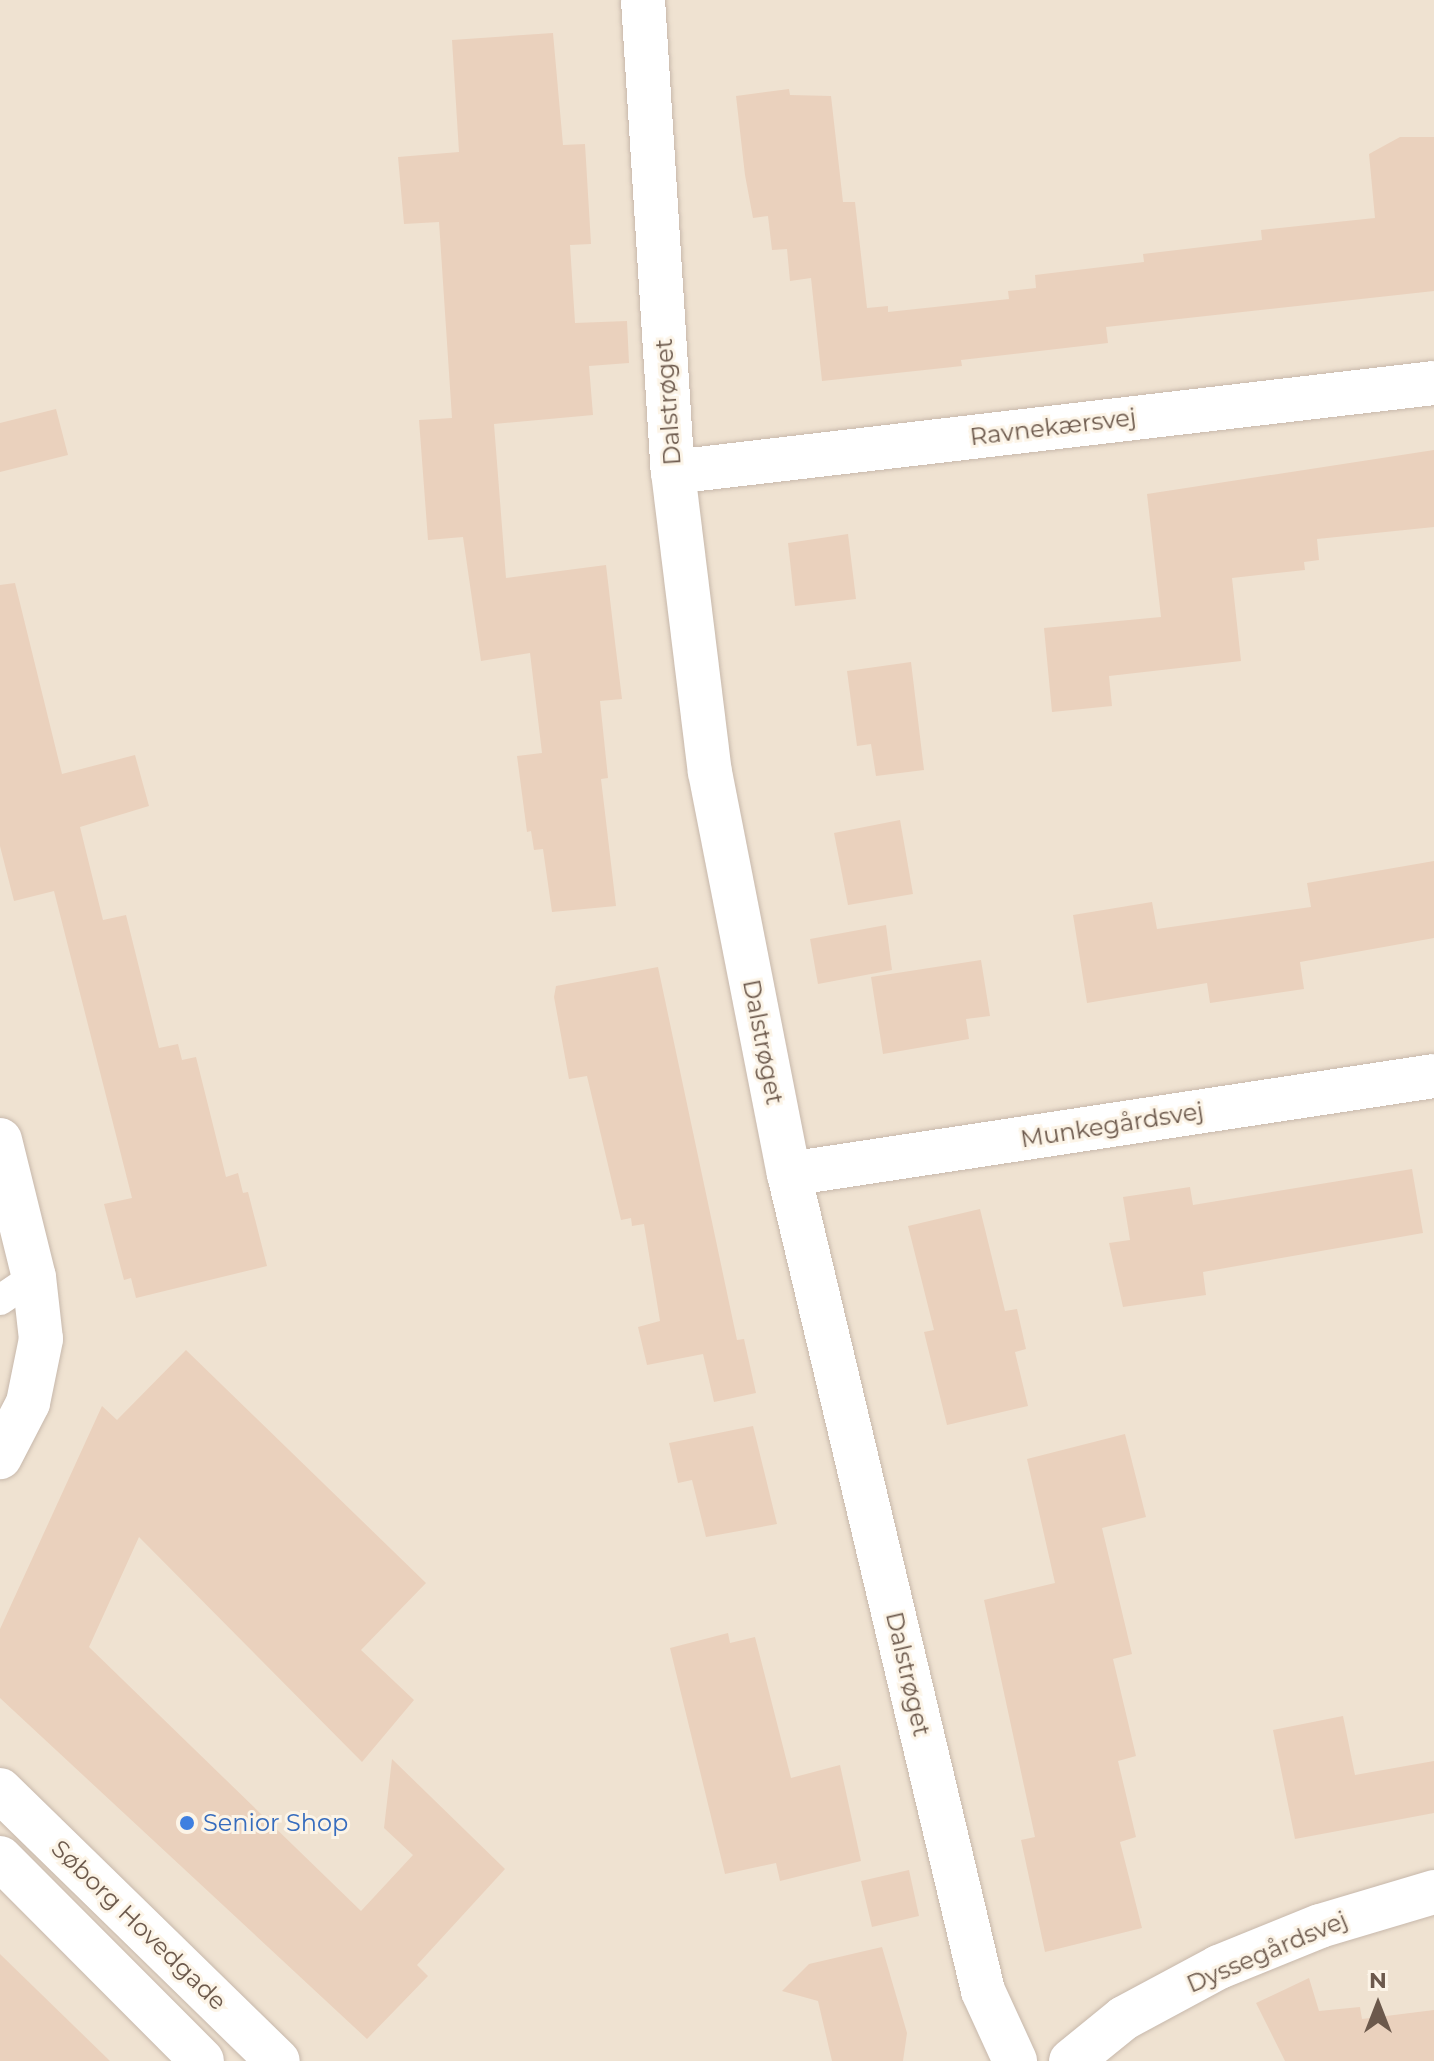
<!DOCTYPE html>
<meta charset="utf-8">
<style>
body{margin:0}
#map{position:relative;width:1434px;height:2061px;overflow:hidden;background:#f8f0e2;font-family:Montserrat,sans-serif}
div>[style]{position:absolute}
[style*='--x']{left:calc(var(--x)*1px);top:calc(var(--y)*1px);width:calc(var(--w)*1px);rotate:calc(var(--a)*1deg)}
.residential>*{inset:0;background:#efe2d1}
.building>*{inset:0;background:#ead1bd}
.roads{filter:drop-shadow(0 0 2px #c7b8ab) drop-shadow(0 0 2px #c7b8ab)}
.service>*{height:30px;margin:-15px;padding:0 15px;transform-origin:15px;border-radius:15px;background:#fff}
.minor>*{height:44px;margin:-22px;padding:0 22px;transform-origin:22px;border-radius:22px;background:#fff}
.tertiary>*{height:44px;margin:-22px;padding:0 22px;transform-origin:22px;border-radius:22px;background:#fff}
.dots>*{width:22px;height:22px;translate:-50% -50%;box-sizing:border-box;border:4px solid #fcf4e7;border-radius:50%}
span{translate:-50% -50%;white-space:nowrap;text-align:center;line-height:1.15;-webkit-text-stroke:6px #fcf4e7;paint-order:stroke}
.street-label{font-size:24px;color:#6c594c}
.shop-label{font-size:24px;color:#366cbe}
.left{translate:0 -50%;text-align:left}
.north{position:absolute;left:1338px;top:1965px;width:80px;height:80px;-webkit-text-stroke:6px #fcf4e7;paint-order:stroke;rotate:0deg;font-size:22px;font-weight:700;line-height:32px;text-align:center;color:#6c594c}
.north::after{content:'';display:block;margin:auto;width:28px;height:36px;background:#6c594c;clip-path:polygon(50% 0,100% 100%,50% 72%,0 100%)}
</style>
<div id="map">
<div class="residential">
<div style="clip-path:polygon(0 0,1434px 0,1434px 2061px,0 2061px)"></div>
</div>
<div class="building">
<div style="clip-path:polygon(553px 33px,563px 145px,585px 144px,591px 244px,570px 245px,575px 323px,627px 321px,629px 363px,589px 366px,593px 415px,494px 424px,506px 578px,606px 565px,615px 642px,622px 699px,600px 701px,608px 778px,601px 779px,616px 906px,552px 912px,543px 849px,534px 850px,531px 831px,527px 832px,517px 756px,542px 753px,530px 653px,481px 661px,463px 537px,428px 540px,419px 420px,452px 418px,439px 222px,404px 224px,398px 157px,459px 152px,452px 40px)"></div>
<div style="clip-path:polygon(789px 89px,790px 95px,831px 96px,843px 202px,855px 202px,867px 308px,888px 306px,888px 312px,1009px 299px,1008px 291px,1036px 288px,1035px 275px,1144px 262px,1143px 254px,1262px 240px,1261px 230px,1375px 218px,1369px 154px,1400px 137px,1434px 137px,1434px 291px,1106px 327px,1108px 343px,961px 360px,962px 366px,822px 381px,811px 278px,790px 281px,787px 249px,772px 250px,768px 216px,753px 218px,745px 175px,736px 96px)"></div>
<div style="clip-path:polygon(56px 409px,68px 455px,0 472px,0 423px)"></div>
<div style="clip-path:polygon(1434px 450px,1434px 527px,1317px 539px,1319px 560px,1304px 562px,1305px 570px,1232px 578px,1241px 661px,1109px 676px,1112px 706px,1052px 712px,1044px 628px,1161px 617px,1147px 494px)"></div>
<div style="clip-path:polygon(848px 534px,856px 599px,795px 606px,788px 543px)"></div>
<div style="clip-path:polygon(15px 583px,62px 774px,135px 755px,149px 806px,80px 827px,103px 920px,126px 915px,159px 1048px,178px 1044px,182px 1060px,196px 1057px,226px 1177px,238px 1173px,243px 1193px,248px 1192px,267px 1266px,136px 1298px,131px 1278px,124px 1280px,104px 1204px,132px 1198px,54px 891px,14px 901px,0 846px,0 585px)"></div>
<div style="clip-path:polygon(911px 662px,924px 770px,876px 776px,871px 744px,857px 746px,847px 671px)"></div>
<div style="clip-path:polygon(900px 820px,913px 894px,848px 905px,834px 833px)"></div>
<div style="clip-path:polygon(1434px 861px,1434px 938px,1300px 962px,1304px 989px,1210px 1003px,1207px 983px,1087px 1003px,1073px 915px,1152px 902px,1157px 929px,1311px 907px,1307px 883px)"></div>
<div style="clip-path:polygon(886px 925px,892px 970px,818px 984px,810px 939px)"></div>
<div style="clip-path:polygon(981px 960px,990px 1016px,966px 1019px,969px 1039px,883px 1054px,871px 977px)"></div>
<div style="clip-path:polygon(658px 967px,737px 1340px,744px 1339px,756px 1393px,714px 1402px,703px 1354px,647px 1365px,638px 1327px,660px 1321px,644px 1224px,632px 1226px,631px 1218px,621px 1220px,587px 1076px,569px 1079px,554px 997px,556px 986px)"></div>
<div style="clip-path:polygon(1412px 1169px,1423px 1233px,1203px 1272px,1206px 1295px,1123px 1307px,1109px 1243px,1130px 1240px,1123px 1197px,1190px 1187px,1193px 1205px)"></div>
<div style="clip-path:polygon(980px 1209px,1005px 1311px,1017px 1309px,1026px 1349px,1015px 1352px,1028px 1406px,947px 1425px,924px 1332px,934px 1330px,908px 1226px)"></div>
<div style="clip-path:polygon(186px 1350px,426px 1583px,361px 1650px,414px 1700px,362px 1762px,139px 1537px,89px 1647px,361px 1911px,413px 1855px,384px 1828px,392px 1759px,505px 1869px,417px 1965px,428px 1976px,367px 2039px,0 1698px,0 1629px,102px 1406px,117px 1420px)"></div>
<div style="clip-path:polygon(753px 1426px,777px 1524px,706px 1537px,692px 1480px,678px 1483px,669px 1443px)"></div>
<div style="clip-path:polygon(1125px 1434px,1146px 1517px,1102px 1528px,1132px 1654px,1113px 1659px,1136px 1756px,1118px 1761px,1136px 1837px,1120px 1842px,1142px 1928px,1045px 1952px,1021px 1840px,1035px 1837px,984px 1600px,1055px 1583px,1027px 1459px)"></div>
<div style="clip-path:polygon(728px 1633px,730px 1643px,755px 1637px,791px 1778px,840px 1765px,861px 1861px,780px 1881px,776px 1863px,725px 1874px,670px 1648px)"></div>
<div style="clip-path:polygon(1343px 1716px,1355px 1775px,1434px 1761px,1434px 1813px,1295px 1839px,1273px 1730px)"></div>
<div style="clip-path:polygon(909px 1870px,919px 1916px,872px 1927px,861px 1881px)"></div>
<div style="clip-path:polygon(882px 1947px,907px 2033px,903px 2061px,832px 2061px,818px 2001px,782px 1991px,809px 1964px)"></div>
<div style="clip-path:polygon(0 1954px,110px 2061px,0 2061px)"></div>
<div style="clip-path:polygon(1309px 1978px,1319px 2011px,1360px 2007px,1362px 2019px,1434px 2010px,1434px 2061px,1285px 2061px,1256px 2003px)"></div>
</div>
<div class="roads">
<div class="service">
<div style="--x:0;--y:1300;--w:41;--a:-34.1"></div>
</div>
<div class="minor">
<div style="--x:643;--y:0;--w:473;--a:86.4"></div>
<div style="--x:673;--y:472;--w:302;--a:83"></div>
<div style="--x:710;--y:772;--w:410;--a:78.9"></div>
<div style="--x:789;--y:1174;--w:840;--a:76.64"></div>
<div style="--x:983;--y:1991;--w:77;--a:65.4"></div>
<div style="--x:673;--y:472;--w:766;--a:-6.67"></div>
<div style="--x:0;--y:1140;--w:141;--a:76.1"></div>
<div style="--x:34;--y:1277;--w:62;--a:83.6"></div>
<div style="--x:41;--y:1339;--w:65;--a:101.5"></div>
<div style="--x:28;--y:1403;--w:61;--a:117.4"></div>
<div style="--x:789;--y:1174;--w:652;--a:-8.64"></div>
</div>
<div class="tertiary">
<div style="--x:0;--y:1790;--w:388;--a:44.3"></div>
<div style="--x:0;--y:1858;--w:286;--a:45.1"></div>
<div style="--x:1071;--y:2061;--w:68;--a:-39.1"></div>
<div style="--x:1124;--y:2018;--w:108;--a:-28.2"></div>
<div style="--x:1219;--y:1967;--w:109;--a:-22.1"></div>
<div style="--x:1320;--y:1926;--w:119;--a:-16.6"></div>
</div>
</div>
<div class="dots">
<div style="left:187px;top:1823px;background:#3f7fe0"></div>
</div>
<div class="street-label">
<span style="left:668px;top:402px;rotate:-94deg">Dalstrøget</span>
<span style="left:1053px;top:427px;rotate:-7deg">Ravnekærsvej</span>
<span style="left:763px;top:1042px;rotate:79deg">Dalstrøget</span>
<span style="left:1112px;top:1125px;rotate:-9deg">Munkegårdsvej</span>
<span style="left:908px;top:1674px;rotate:77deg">Dalstrøget</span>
<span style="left:139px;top:1925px;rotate:44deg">Søborg Hovedgade</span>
<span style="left:1267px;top:1952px;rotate:-23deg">Dyssegårdsvej</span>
</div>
<div class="shop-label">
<span class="left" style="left:203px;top:1823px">Senior Shop</span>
</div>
<div class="north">N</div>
</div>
